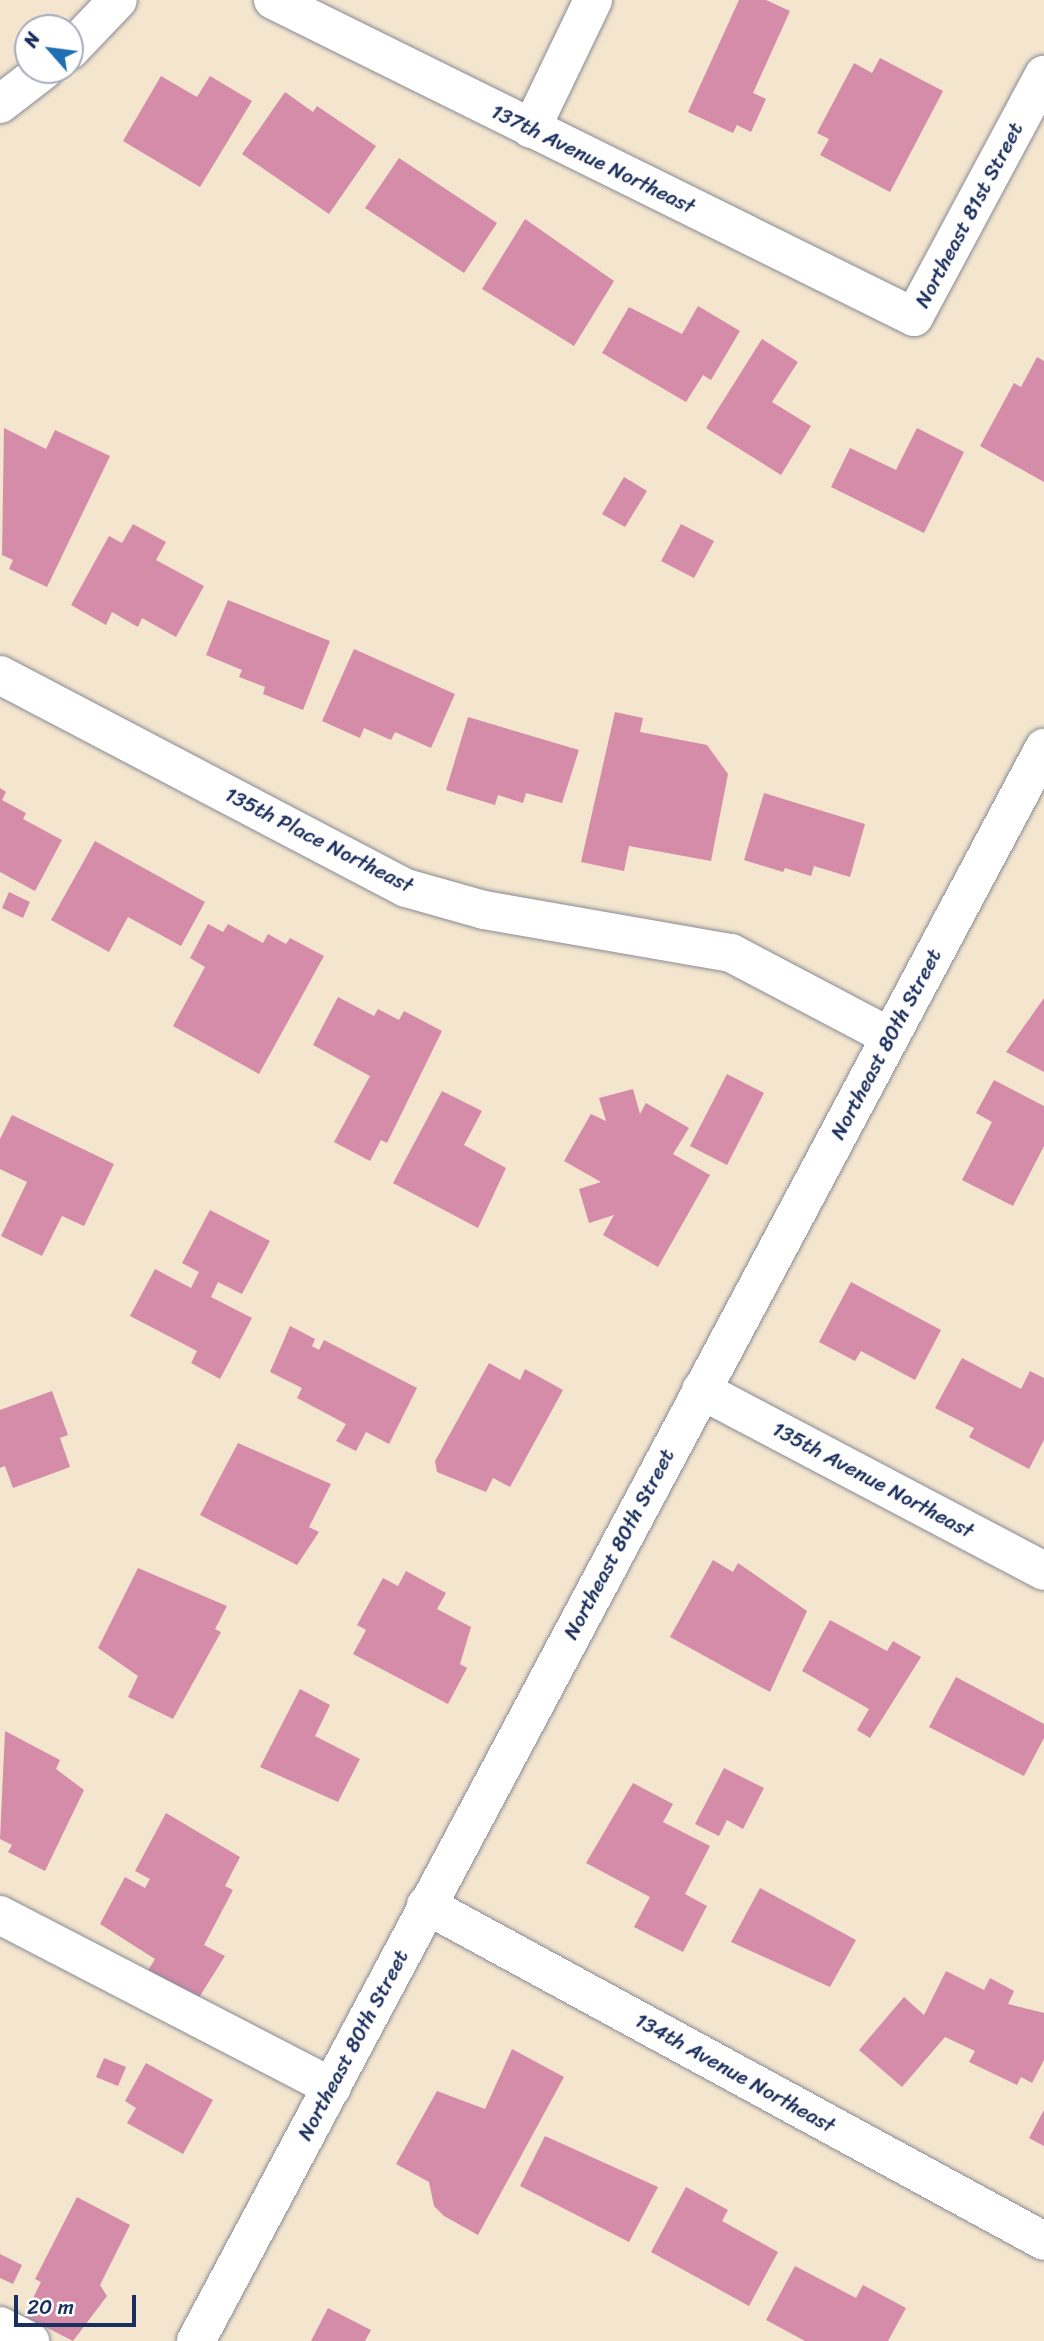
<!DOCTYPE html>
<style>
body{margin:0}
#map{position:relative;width:1044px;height:2341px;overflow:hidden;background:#f4e6ce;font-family:Sriracha,sans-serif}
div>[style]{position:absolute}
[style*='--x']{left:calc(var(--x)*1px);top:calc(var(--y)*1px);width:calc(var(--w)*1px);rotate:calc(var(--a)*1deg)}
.building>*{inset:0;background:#d48ca9}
.roads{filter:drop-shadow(0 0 2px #888a96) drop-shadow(0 0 2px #888a96)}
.minor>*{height:38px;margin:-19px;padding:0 19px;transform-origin:19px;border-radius:19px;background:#fff}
span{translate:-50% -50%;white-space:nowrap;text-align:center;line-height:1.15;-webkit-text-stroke:5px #fff;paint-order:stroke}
.street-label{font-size:21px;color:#1b2f5e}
.north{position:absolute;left:14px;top:14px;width:70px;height:70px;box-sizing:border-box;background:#fff;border:2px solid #a4acbf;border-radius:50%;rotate:298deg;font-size:19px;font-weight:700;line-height:28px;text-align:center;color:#1b2f5e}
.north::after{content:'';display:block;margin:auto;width:24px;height:32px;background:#1f6fb2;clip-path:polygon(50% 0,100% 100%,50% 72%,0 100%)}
.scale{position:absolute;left:14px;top:2295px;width:122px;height:32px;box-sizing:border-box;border:4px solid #1b2f5e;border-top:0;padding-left:9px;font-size:21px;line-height:24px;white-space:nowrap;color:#1b2f5e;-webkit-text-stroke:5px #fff;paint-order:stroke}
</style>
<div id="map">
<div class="building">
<div style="clip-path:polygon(739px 0,766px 0,790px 11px,753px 93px,766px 99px,751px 132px,737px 125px,733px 133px,688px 112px)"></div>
<div style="clip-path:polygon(880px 58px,943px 91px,890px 192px,820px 155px,829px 139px,817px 133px,854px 63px,872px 73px)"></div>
<div style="clip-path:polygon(161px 76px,197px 97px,210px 76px,252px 101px,200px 187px,123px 141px)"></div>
<div style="clip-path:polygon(285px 92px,313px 112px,317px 106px,376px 146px,329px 214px,242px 154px)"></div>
<div style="clip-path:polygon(399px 158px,497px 223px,464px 273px,365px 208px)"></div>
<div style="clip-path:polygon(525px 219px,614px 281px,574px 346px,482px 289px)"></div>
<div style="clip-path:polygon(698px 306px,740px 331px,711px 380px,703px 375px,686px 402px,602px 353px,629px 307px,682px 334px)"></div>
<div style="clip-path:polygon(762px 339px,798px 362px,772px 402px,811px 426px,781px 475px,706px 428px)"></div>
<div style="clip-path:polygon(1037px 357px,1044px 361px,1044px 482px,980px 446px,1014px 383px,1021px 387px)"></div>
<div style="clip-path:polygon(4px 428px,46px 449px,55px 430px,110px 456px,47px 587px,9px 569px,13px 560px,2px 555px)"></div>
<div style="clip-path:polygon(917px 428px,964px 452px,924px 533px,831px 487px,850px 448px,896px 470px)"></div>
<div style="clip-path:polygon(624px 477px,647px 491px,625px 527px,602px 514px)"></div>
<div style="clip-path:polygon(133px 524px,166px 542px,156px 560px,204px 586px,176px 637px,142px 618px,138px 627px,112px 612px,106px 625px,71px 605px,109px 536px,122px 543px)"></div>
<div style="clip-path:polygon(681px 524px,714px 541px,694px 578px,661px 561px)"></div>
<div style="clip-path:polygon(228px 600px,330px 641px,303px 710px,263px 694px,265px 687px,239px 677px,242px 670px,206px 655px)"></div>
<div style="clip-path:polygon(354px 649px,455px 694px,431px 748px,395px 732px,391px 740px,364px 728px,360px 738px,322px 721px)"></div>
<div style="clip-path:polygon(615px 712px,643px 718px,640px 732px,707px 745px,728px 774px,711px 861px,629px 846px,624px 871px,581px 862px)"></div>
<div style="clip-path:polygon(468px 717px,579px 750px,562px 803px,526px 793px,523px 803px,498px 795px,495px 805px,446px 790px)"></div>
<div style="clip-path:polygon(0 788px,6px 792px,2px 800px,26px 813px,23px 819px,62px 840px,35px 891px,0 872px)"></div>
<div style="clip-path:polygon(764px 793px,865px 824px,850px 877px,814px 866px,811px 876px,785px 868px,783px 872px,744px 860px)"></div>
<div style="clip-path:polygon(95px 841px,205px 902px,181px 946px,128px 917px,109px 952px,51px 920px)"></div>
<div style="clip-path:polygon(9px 892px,30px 902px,23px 918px,2px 908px)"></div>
<div style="clip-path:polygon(208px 924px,223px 932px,228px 924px,263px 943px,268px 934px,286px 944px,290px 938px,324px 956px,259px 1074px,173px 1026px,205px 967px,190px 958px)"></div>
<div style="clip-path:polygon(338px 997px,374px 1016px,378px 1009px,399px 1020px,404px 1011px,442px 1031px,387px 1143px,381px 1140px,370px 1161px,334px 1142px,370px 1076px,313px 1045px)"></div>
<div style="clip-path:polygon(1044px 998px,1044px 1072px,1006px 1052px)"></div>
<div style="clip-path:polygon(727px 1074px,764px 1093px,727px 1165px,690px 1146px)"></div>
<div style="clip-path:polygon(994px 1080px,1044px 1106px,1044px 1146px,1013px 1206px,962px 1180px,992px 1122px,976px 1113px)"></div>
<div style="clip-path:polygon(633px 1089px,640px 1114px,646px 1103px,689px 1128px,673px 1154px,710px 1175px,658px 1267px,603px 1235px,614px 1215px,589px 1223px,579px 1189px,601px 1182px,564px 1161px,591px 1114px,606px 1121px,599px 1098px)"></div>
<div style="clip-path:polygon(442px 1091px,482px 1111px,464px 1145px,506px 1168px,478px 1228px,393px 1183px)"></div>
<div style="clip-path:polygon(12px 1115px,114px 1164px,84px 1226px,62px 1216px,42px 1256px,1px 1236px,27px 1182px,0 1169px,0 1139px)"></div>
<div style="clip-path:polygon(210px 1210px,270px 1241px,242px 1294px,218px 1282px,211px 1297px,252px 1318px,220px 1379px,191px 1363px,197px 1351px,130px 1316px,155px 1269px,191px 1288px,199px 1272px,182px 1263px)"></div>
<div style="clip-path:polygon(851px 1282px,941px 1330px,915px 1380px,861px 1351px,855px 1361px,819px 1342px)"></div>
<div style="clip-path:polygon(290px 1326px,315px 1339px,312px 1346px,319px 1350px,324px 1340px,417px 1388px,389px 1444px,366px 1432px,356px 1451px,336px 1441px,346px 1424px,297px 1398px,302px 1388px,270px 1372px)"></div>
<div style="clip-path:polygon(962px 1358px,1021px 1389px,1030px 1371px,1044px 1378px,1044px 1440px,1029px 1469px,969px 1437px,974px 1428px,935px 1408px)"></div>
<div style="clip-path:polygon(489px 1363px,520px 1380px,525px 1369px,563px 1390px,510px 1487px,493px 1478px,486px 1492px,437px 1472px,435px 1461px)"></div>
<div style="clip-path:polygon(52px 1391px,68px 1435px,60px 1438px,70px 1467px,13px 1488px,5px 1466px,0 1468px,0 1410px)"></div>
<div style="clip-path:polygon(238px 1443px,331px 1484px,309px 1527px,319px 1532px,297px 1565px,200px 1515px)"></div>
<div style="clip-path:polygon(713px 1560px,733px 1572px,738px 1563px,807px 1611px,770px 1692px,670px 1637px)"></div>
<div style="clip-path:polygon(138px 1568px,227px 1606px,215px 1629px,221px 1632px,173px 1719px,128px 1697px,138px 1676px,98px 1648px)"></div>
<div style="clip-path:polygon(406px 1571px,446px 1593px,437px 1609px,471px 1627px,460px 1664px,467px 1668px,448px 1704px,353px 1654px,366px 1630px,357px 1625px,383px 1578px,398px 1586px)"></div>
<div style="clip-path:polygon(830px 1620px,887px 1651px,893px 1641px,921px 1657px,870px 1738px,857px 1730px,869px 1709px,802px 1671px)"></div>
<div style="clip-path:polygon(956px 1677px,1044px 1724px,1044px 1738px,1024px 1776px,929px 1727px)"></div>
<div style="clip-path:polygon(300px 1689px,330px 1705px,315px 1736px,360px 1759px,338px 1802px,260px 1767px)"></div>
<div style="clip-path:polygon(5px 1731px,60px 1760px,56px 1769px,84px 1790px,45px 1871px,8px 1852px,12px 1845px,0 1839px)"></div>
<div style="clip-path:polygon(724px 1768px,764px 1788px,743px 1829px,727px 1820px,719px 1836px,695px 1824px)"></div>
<div style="clip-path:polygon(633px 1783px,673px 1804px,663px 1822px,710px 1846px,685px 1894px,707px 1906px,683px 1952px,634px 1927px,650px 1897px,586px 1863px)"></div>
<div style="clip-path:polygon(166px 1813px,240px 1857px,225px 1886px,233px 1890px,204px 1945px,225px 1956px,198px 1999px,147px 1972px,155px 1959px,100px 1924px,125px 1877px,145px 1888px,150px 1879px,135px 1871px)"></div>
<div style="clip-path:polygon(760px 1888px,856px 1940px,830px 1987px,731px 1942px)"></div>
<div style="clip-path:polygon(946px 1971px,984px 1990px,990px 1978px,1014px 1991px,1008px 2004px,1044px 2013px,1044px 2060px,1032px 2083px,1021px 2077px,1017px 2085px,969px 2062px,975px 2051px,945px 2037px,902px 2087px,859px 2050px,904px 1997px,924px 2015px)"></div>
<div style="clip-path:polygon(512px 2049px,564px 2077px,478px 2235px,444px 2216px,434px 2206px,429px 2182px,396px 2164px,437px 2091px,485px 2109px)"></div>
<div style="clip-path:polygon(104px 2058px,126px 2067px,118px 2086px,96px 2077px)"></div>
<div style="clip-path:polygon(146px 2063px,213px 2100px,183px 2154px,127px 2123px,136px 2108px,125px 2101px)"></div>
<div style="clip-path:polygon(1044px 2110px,1044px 2146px,1029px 2138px)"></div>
<div style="clip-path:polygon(545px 2136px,658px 2187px,629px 2242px,520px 2186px)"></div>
<div style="clip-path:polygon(686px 2187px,728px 2210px,722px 2221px,778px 2252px,749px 2306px,651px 2252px)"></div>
<div style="clip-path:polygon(77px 2197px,130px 2225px,100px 2285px,107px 2296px,73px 2341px,24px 2316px,41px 2282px,35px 2279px)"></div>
<div style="clip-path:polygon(0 2254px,22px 2265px,13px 2284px,0 2278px)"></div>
<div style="clip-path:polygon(795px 2266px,856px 2298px,863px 2285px,906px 2308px,888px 2341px,805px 2341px,766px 2320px)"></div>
<div style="clip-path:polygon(328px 2308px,371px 2330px,365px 2341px,311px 2341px)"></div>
</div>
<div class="roads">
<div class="minor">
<div style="--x:273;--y:0;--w:715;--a:26.31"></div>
<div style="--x:914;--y:317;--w:275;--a:-61.8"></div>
<div style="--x:70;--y:50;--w:69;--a:-46.2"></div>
<div style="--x:0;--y:104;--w:56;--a:-37.7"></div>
<div style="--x:531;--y:129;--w:143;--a:-64.3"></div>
<div style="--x:0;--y:675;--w:458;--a:27.7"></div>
<div style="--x:406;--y:888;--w:81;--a:15.8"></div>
<div style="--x:484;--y:910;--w:251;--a:9.9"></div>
<div style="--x:731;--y:953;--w:180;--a:27.8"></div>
<div style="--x:701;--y:1390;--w:388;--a:27.8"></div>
<div style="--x:426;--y:1905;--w:703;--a:28.53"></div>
<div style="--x:0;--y:1915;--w:374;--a:27.4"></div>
<div style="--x:0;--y:2326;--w:34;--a:27"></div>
<div style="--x:196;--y:2341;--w:1805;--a:-61.97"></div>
</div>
</div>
<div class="street-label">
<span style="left:593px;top:159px;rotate:26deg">137th Avenue Northeast</span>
<span style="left:969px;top:215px;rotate:-62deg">Northeast 81st Street</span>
<span style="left:319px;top:840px;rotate:27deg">135th Place Northeast</span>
<span style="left:886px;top:1044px;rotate:-62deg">Northeast 80th Street</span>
<span style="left:873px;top:1480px;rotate:28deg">135th Avenue Northeast</span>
<span style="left:619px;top:1544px;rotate:-62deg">Northeast 80th Street</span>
<span style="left:353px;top:2045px;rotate:-62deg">Northeast 80th Street</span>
<span style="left:735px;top:2073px;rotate:29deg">134th Avenue Northeast</span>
</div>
<div class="north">N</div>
<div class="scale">20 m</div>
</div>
